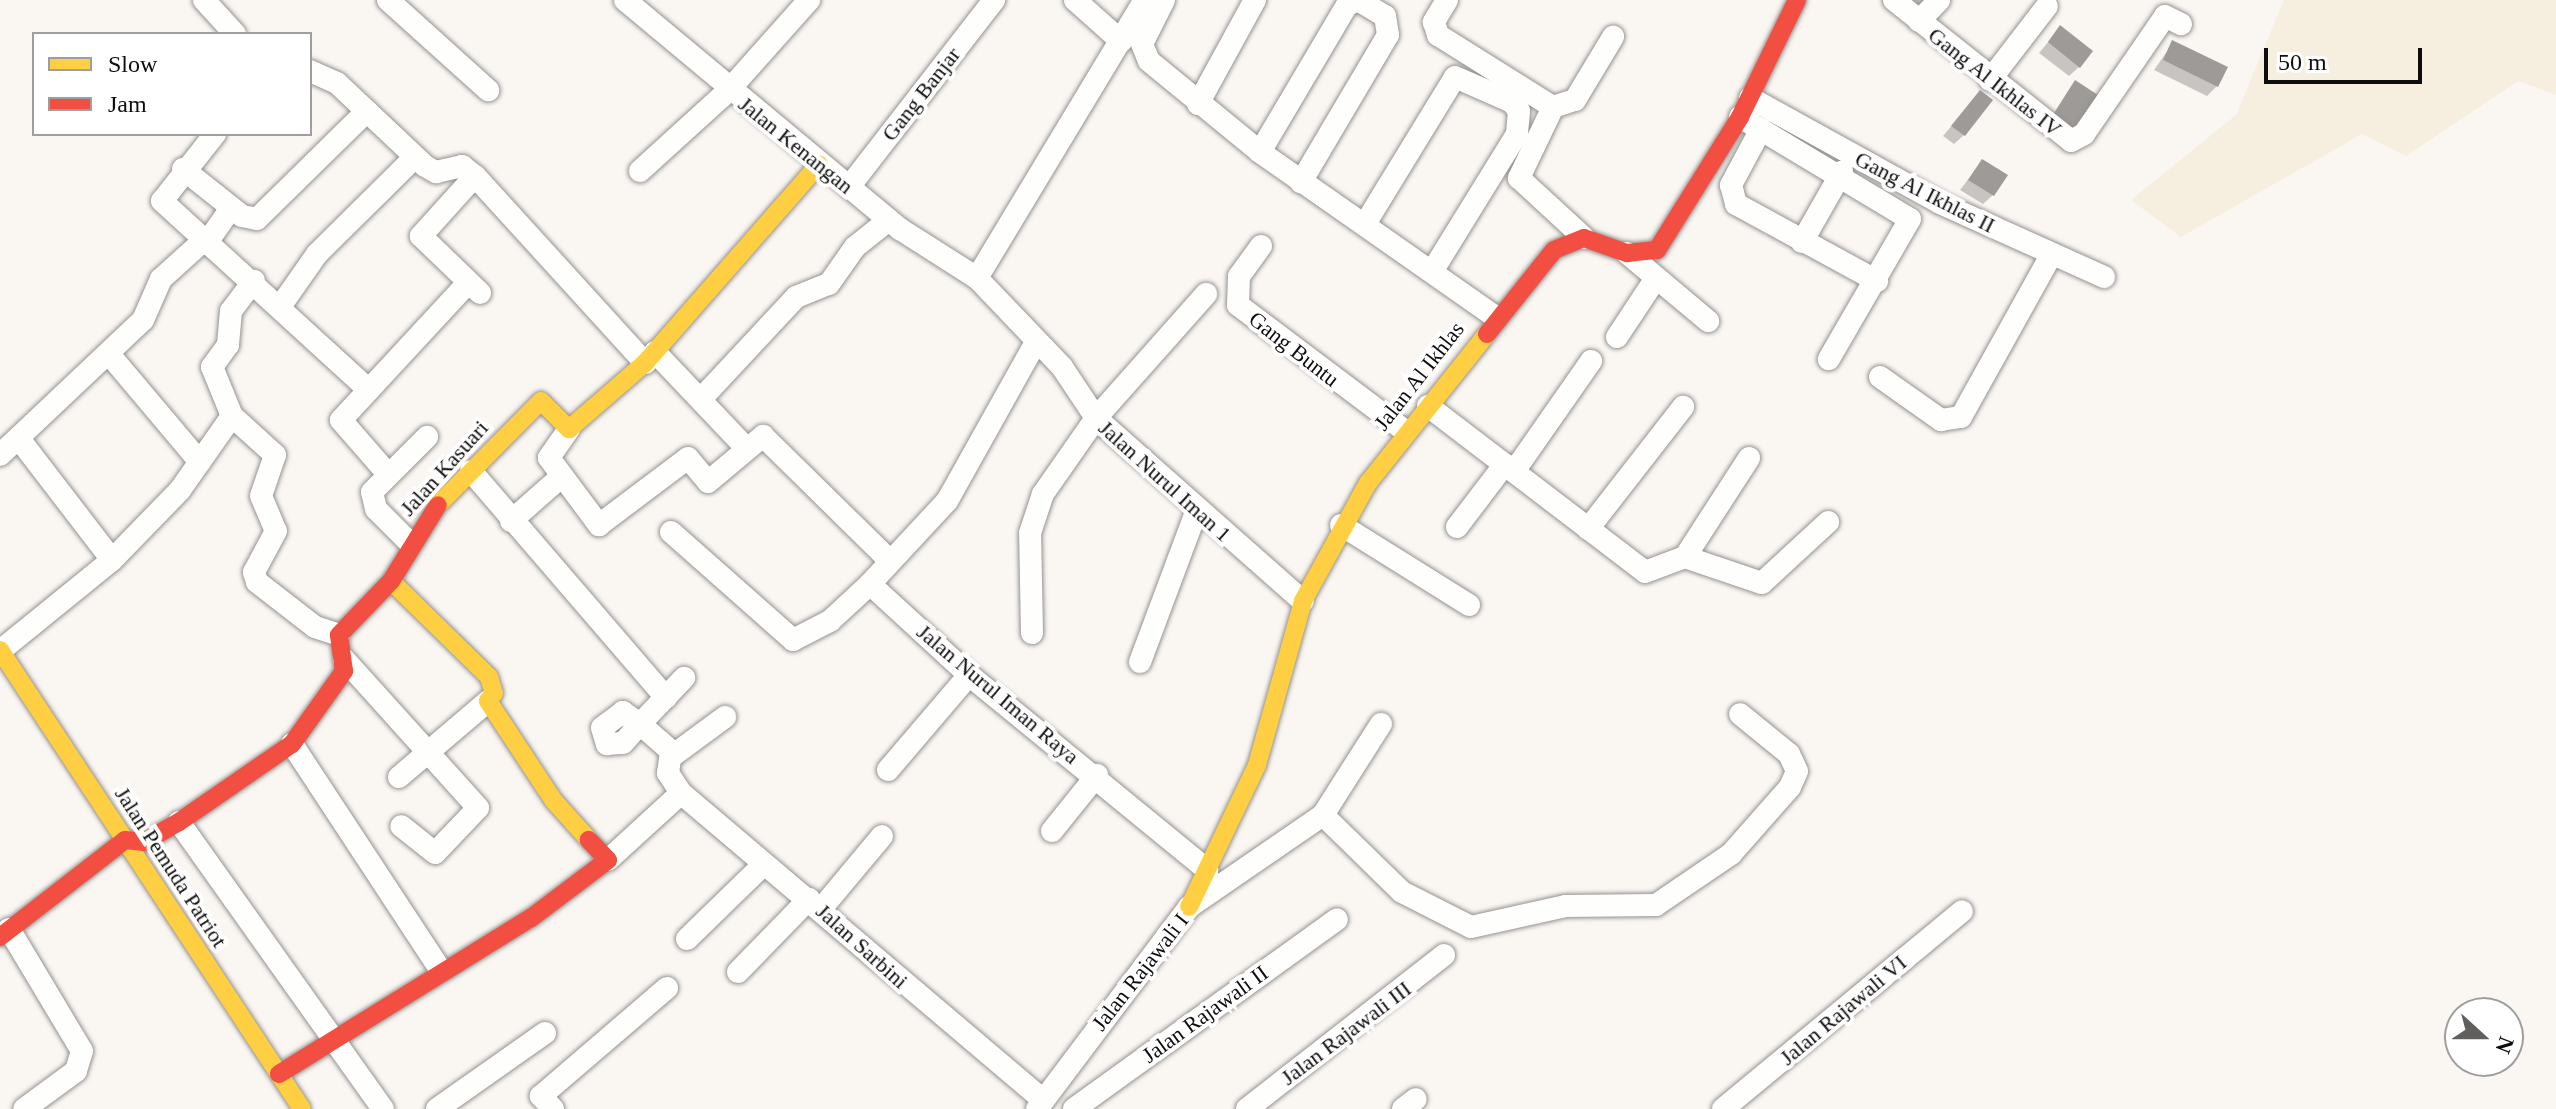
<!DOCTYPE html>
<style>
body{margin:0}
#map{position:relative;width:2556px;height:1109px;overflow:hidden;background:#faf6f2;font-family:Georgia,serif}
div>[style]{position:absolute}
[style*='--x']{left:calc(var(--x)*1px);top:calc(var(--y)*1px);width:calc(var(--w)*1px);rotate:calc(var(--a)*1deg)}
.farmland>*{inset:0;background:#f6eedf}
.shadow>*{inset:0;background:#0003}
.building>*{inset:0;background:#9d9a97}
.roads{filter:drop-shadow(0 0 2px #949290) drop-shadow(0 0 2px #949290)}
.street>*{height:22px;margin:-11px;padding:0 11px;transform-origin:11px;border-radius:11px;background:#fefefd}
.slow>*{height:18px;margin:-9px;padding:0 9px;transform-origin:9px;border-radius:9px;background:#ffcf43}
.jam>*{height:18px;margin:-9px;padding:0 9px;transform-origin:9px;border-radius:9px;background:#f24e42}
span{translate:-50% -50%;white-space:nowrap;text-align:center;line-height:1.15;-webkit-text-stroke:8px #fff;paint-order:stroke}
.street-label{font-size:22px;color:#0d0d0d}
.legend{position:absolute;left:32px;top:32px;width:280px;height:104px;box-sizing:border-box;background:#fff;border:2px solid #9e9e9e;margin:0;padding:10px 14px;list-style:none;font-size:24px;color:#0d0d0d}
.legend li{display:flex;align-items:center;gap:16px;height:40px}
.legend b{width:40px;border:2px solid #9e9e9e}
.north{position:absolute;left:2444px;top:997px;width:80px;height:80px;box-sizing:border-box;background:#fff;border:2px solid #9e9e9e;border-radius:50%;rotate:111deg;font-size:22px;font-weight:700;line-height:32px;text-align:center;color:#0d0d0d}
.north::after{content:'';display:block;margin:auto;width:28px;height:36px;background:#605f5d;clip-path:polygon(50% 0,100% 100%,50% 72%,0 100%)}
.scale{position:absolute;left:2264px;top:48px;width:158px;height:36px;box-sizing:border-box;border:4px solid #0d0d0d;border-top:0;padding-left:10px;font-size:24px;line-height:28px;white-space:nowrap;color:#0d0d0d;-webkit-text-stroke:6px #fff;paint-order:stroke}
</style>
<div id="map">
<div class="farmland">
<div style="clip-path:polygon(2284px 0,2556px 0,2556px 95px,2518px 81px,2406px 156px,2362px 134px,2181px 237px,2131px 200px,2236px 115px)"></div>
</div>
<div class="shadow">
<div style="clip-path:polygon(1911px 0,1924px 0,1917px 7px)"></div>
<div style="clip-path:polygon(2060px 28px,2079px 67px,2069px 76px,2039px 53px)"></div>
<div style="clip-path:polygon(2173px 43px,2217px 86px,2207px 96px,2154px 70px)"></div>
<div style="clip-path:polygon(1980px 92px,1964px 135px,1954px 144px,1943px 136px)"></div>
<div style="clip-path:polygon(1982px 161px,1993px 195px,1983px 204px,1960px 190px)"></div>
</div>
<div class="building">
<div style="clip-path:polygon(2060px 25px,2093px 51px,2080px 68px,2048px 42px)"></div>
<div style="clip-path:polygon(2172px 40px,2228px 67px,2218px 87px,2163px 60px)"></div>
<div style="clip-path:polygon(2075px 80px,2098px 95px,2071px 136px,2049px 121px)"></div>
<div style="clip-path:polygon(1980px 90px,1993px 100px,1965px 136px,1951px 126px)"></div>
<div style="clip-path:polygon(1982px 159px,2008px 175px,1994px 196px,1968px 180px)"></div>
</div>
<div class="roads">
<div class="street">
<div style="--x:204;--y:0;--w:46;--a:47.6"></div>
<div style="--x:388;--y:0;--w:135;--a:42"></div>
<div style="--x:625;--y:0;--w:358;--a:39.8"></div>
<div style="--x:900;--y:229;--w:91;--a:32.5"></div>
<div style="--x:977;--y:278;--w:123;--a:46.3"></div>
<div style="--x:1062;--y:367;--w:61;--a:56.3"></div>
<div style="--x:1096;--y:418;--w:276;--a:41.5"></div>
<div style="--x:1075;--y:0;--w:62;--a:41.7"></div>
<div style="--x:1164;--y:0;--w:49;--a:116.6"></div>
<div style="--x:1142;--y:44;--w:18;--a:68"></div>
<div style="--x:1149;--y:61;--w:144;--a:39.3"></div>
<div style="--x:1260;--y:152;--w:288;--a:35"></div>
<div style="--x:1447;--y:0;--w:26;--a:121"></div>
<div style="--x:1434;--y:22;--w:14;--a:73"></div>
<div style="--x:1438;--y:35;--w:136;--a:32.1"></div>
<div style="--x:1894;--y:0;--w:226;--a:38.5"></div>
<div style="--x:2071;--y:141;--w:15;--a:-28"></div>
<div style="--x:2084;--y:134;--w:143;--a:-55.5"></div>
<div style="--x:2165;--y:16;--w:18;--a:27"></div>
<div style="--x:1919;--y:21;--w:29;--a:-46"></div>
<div style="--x:310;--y:71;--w:30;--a:24"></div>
<div style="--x:337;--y:83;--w:121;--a:43.3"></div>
<div style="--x:425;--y:166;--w:13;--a:29"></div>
<div style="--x:436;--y:172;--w:27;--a:-13"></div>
<div style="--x:462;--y:166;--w:16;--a:38"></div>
<div style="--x:475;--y:176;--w:253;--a:47.7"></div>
<div style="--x:1990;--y:80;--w:93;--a:-52.4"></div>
<div style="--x:1750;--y:98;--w:217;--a:28.9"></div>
<div style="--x:1940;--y:203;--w:180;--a:24.3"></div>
<div style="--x:1198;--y:104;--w:119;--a:-61.3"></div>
<div style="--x:1553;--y:107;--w:79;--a:115.6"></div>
<div style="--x:1519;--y:178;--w:88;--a:42.7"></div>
<div style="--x:1553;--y:107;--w:23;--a:-18"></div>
<div style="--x:1575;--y:100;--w:74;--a:-58.9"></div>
<div style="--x:1740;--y:117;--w:198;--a:31"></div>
<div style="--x:1910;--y:219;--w:162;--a:120.1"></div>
<div style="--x:1761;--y:129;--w:64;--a:118.2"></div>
<div style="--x:1731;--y:185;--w:20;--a:75"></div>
<div style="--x:1736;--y:204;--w:161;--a:28.6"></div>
<div style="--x:215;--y:134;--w:85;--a:128.3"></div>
<div style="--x:162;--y:201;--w:280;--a:42.4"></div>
<div style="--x:1260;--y:152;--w:171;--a:-59.4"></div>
<div style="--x:1347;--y:5;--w:12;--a:-24"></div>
<div style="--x:1358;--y:0;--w:31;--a:31"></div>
<div style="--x:1385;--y:16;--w:19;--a:81"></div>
<div style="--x:1388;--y:35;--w:171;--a:120.6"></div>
<div style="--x:183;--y:169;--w:75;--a:38.5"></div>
<div style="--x:242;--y:216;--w:15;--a:11"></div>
<div style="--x:257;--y:219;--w:154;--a:-44.5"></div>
<div style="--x:640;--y:171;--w:119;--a:-42.3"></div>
<div style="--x:728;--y:91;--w:122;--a:-48.3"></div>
<div style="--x:475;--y:176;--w:81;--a:132"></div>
<div style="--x:421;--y:236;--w:82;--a:44"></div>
<div style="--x:849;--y:187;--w:237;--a:-52.2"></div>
<div style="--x:1365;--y:224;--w:172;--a:-58.5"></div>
<div style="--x:1455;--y:77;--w:62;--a:23.7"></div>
<div style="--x:1512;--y:102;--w:11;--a:52"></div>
<div style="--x:1519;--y:111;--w:23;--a:95"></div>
<div style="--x:1517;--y:134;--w:160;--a:121.7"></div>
<div style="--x:1802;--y:242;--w:81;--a:-60.3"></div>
<div style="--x:206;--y:244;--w:44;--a:-55.2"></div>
<div style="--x:1261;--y:246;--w:37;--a:126"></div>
<div style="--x:1239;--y:276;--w:29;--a:92"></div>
<div style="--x:1238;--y:305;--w:209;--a:37"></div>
<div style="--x:1627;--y:253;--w:106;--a:40"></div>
<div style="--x:977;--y:278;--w:325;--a:-58.9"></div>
<div style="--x:282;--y:304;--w:61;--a:-55"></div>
<div style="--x:317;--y:254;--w:136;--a:-44.7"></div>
<div style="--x:1617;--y:337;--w:67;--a:-56.5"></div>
<div style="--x:1036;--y:342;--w:182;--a:119.2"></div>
<div style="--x:947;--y:501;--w:113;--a:132.9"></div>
<div style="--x:870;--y:584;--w:134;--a:42.6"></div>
<div style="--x:969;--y:675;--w:308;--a:39.3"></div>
<div style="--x:655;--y:352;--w:131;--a:46.5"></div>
<div style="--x:109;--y:354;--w:141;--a:49.9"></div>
<div style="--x:1880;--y:377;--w:75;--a:35.2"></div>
<div style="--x:1941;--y:420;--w:20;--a:-9"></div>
<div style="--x:1961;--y:417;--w:185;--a:-60.9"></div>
<div style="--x:701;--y:399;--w:139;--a:-47"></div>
<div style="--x:796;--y:297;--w:35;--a:-22"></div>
<div style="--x:829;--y:284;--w:45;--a:-54.9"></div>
<div style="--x:855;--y:247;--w:43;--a:-38.5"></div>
<div style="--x:1428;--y:406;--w:273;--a:37.4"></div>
<div style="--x:1645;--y:572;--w:43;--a:-20.6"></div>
<div style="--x:1685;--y:557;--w:81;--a:18.7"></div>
<div style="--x:1762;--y:583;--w:90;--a:-42.7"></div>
<div style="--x:232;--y:416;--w:53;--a:-112.2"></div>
<div style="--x:212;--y:367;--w:27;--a:-54"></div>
<div style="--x:228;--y:345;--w:34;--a:-85"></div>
<div style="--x:231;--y:311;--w:38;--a:-53"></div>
<div style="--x:569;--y:429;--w:35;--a:125"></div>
<div style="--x:549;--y:458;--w:84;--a:53.3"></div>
<div style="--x:599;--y:525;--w:111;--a:-37"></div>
<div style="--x:688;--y:458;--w:31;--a:50"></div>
<div style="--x:708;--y:482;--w:72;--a:-39.9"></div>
<div style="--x:763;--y:436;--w:177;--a:44.5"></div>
<div style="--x:20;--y:440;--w:151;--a:52.5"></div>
<div style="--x:0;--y:455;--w:197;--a:-43.4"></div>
<div style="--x:143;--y:320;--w:45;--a:-66.3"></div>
<div style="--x:161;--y:279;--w:57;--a:-42.1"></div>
<div style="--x:1515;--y:470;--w:133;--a:-55.1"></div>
<div style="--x:471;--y:471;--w:299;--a:49.3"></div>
<div style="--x:387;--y:473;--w:70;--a:-131"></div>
<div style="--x:341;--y:420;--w:187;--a:-47.2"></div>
<div style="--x:511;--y:521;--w:68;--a:-41.4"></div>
<div style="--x:1341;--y:525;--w:151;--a:32"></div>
<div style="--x:1457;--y:527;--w:79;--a:-52.7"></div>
<div style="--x:1588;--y:529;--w:155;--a:-52.1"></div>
<div style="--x:671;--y:532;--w:163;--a:41.5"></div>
<div style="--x:793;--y:640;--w:42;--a:-27.2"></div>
<div style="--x:830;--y:621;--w:54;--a:-42.8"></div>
<div style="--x:411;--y:544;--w:49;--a:-135"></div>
<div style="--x:376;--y:509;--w:17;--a:-103"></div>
<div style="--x:372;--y:492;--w:78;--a:-45"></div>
<div style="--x:1685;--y:557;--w:118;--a:-57.1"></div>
<div style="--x:1032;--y:633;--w:100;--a:-91.1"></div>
<div style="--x:1030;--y:533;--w:41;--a:-71.6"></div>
<div style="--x:1043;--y:494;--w:93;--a:-55.1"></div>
<div style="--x:1096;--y:418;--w:166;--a:-48.4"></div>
<div style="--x:0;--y:651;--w:144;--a:-39.1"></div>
<div style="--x:112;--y:560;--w:98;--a:-45.8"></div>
<div style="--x:180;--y:490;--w:90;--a:-54.9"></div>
<div style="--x:232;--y:416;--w:58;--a:42.2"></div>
<div style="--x:275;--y:455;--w:43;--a:108.9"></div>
<div style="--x:261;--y:496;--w:38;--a:67"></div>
<div style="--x:276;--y:531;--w:47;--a:118.2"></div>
<div style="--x:254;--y:572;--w:10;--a:73"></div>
<div style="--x:257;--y:582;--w:73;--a:37.8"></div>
<div style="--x:315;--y:627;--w:25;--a:18"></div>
<div style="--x:344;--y:659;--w:200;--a:48"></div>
<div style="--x:478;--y:808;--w:62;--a:133.7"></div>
<div style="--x:435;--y:853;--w:43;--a:-141.5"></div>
<div style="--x:1140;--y:662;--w:160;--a:-69.5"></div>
<div style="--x:292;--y:744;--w:269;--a:56.7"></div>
<div style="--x:672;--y:756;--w:66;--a:-36.3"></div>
<div style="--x:888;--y:770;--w:125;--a:-49.5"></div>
<div style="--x:399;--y:777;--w:117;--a:-40.5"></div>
<div style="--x:681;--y:793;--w:473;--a:40.3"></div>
<div style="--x:1323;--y:815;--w:110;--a:44.3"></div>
<div style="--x:1402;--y:892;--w:77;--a:26.9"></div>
<div style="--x:1471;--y:927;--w:97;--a:-12.5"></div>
<div style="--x:1566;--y:906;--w:90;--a:-0.6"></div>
<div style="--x:1656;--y:905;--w:91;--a:-34.2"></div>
<div style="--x:1731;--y:854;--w:89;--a:-48.6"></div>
<div style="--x:1790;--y:787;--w:17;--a:-66"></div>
<div style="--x:1797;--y:771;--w:19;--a:-115"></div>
<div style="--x:1789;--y:754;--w:63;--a:-140.8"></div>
<div style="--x:179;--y:822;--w:352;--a:54.6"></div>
<div style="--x:1052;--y:831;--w:72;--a:-51.2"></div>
<div style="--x:608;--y:860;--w:99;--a:-42.5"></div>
<div style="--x:681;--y:793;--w:24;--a:-123"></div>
<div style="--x:668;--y:773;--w:22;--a:-82"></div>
<div style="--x:671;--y:751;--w:41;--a:-138.9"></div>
<div style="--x:640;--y:724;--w:21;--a:-145"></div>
<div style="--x:623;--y:712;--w:26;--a:143"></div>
<div style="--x:602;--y:728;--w:17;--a:73"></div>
<div style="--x:607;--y:744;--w:16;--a:-4"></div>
<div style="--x:623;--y:743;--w:25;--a:-48"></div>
<div style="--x:640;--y:724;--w:64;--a:-46.3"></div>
<div style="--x:821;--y:909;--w:95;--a:-50.1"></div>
<div style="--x:9;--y:929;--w:142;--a:59.1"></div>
<div style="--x:82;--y:1051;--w:21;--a:107"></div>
<div style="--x:76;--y:1071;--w:64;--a:143.8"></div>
<div style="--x:687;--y:939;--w:103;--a:-44.2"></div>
<div style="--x:738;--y:972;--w:102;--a:-45.8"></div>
<div style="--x:437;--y:1109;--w:132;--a:-35.1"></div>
<div style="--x:553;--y:1109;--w:18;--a:-133"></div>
<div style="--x:541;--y:1096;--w:166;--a:-40.6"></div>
<div style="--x:1037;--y:1109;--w:253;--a:-53"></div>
<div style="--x:1189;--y:907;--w:163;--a:-34.5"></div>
<div style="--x:1323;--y:815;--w:108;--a:-57.5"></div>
<div style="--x:1074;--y:1109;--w:324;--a:-35.8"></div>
<div style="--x:1247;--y:1109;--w:250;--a:-38"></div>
<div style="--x:1403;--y:1109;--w:16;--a:-38"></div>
<div style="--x:1723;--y:1109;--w:310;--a:-39.6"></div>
</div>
<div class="slow">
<div style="--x:438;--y:505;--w:146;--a:-45.3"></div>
<div style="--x:541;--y:401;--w:40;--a:45"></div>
<div style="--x:569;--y:429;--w:101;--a:-41"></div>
<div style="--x:645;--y:363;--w:264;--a:-48.8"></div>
<div style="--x:391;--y:581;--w:137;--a:44.4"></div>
<div style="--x:489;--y:677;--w:17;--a:73"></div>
<div style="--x:494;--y:693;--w:10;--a:127"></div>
<div style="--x:488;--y:701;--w:120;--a:56.6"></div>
<div style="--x:554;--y:801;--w:52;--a:48.1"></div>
<div style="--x:0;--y:650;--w:549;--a:56.66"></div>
<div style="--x:1189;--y:907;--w:157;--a:-64.4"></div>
<div style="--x:1257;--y:765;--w:170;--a:-74.3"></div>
<div style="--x:1303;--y:601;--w:135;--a:-61.2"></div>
<div style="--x:1368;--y:483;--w:191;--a:-51.4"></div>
</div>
<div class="jam">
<div style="--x:1487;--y:334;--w:107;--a:-51.4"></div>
<div style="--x:1554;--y:250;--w:32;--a:-22"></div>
<div style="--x:1584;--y:238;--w:46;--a:19.2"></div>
<div style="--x:1627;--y:253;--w:30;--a:-6"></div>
<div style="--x:1657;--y:250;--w:157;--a:-58"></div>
<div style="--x:1740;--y:117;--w:130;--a:-64"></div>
<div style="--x:0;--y:937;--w:158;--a:-37.8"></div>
<div style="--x:125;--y:840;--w:19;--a:6"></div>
<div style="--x:144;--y:842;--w:40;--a:-29.7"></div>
<div style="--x:179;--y:822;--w:137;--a:-34.6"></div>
<div style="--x:292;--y:744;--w:90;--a:-54.5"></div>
<div style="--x:344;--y:671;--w:36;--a:-98"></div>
<div style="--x:339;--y:635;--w:75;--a:-46.1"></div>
<div style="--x:391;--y:581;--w:89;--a:-58.3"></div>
<div style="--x:279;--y:1074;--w:296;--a:-31.8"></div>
<div style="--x:531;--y:918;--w:96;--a:-37"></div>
<div style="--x:608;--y:860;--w:28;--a:-134"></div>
</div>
</div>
<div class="street-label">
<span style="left:1995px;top:82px;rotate:38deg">Gang Al Ikhlas IV</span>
<span style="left:921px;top:94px;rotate:-52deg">Gang Banjar</span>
<span style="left:796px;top:145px;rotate:39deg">Jalan Kenangan</span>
<span style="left:1925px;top:192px;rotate:27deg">Gang Al Ikhlas II</span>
<span style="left:1294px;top:349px;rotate:38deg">Gang Buntu</span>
<span style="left:1419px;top:376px;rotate:-52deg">Jalan Al Ikhlas</span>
<span style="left:444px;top:468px;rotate:-48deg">Jalan Kasuari</span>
<span style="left:1165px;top:481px;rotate:42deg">Jalan Nurul Iman 1</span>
<span style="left:998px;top:694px;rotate:40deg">Jalan Nurul Iman Raya</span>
<span style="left:171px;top:867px;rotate:57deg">Jalan Pemuda Patriot</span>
<span style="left:862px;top:946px;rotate:42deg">Jalan Sarbini</span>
<span style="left:1140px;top:972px;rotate:-52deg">Jalan Rajawali I</span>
<span style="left:1843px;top:1010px;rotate:-40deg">Jalan Rajawali VI</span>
<span style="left:1205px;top:1014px;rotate:-36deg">Jalan Rajawali II</span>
<span style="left:1346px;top:1033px;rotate:-37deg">Jalan Rajawali III</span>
</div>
<ul class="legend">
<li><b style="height:10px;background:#ffcf43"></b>Slow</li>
<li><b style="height:10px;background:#f24e42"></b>Jam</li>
</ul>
<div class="north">N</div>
<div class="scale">50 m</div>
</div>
